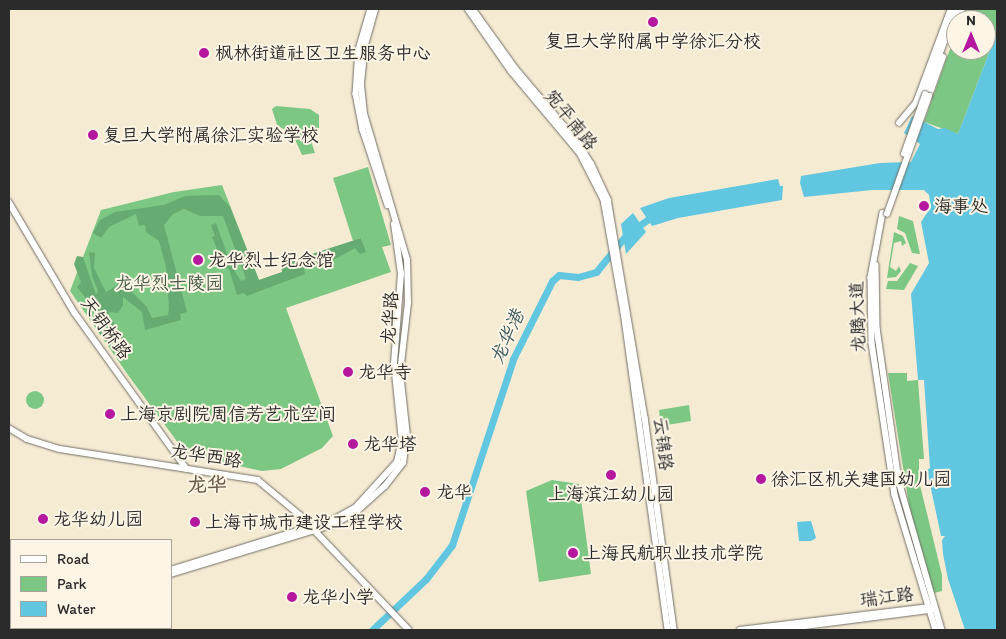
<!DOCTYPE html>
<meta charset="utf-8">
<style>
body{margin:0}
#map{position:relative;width:1006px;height:639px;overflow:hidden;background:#f5ebd3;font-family:Itim,"LXGW WenKai TC",sans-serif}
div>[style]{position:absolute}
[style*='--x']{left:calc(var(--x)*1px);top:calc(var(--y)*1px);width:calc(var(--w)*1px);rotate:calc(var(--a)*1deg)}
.green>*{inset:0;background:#7dc784}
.round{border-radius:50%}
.forest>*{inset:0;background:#66ac72}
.water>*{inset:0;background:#61c6df}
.river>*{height:7px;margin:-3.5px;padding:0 3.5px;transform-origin:3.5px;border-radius:3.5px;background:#61c6df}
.roads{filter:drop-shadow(0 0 1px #726e66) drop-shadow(0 0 1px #726e66)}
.secondary>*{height:5.5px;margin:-2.75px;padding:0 2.75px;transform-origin:2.75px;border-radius:2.75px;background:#fff}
.bridges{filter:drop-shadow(0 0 1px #726e66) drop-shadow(0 0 1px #726e66)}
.secondary-bridge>*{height:5.5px;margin:-2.75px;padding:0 2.75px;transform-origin:2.75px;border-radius:2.75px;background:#fff}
.dots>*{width:14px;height:14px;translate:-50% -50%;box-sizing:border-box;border:2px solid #fcf5e5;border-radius:50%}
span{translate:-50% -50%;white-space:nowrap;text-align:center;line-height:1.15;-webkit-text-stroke:4px #fcf5e5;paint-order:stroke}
.poi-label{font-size:18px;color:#2b2b2b}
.left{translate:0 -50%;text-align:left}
.street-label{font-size:18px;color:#2b2b2b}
.park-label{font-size:18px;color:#445a46}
.water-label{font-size:19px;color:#3b5a61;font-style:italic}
.quarter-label{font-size:20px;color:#6c5c49;font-weight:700}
.frame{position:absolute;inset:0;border:10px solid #2b2b2b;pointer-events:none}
.legend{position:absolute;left:10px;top:539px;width:162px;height:90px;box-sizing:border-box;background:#fcf5e5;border:1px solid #a8a49b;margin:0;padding:6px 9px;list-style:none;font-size:15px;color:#2b2b2b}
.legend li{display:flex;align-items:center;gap:10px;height:25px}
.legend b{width:25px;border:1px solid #a8a49b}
.north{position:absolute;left:946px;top:10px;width:50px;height:50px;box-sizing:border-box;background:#fcf5e5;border:1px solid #a8a49b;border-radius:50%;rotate:0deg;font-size:14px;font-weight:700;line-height:20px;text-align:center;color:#2b2b2b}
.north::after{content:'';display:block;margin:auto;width:18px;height:22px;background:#b5179e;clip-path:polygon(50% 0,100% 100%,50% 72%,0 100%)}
</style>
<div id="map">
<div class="green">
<div style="clip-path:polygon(964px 9px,997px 9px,997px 32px,958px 134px,924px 122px,956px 32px,956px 50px,986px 50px,986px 20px,960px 20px)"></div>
<div style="clip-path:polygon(276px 106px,310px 109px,319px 115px,319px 128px,310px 138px,315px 153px,302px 155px,293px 135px,277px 125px,272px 109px)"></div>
<div style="clip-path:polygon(368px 167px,391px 245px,382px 247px,391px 272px,286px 308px,333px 436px,322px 448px,281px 469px,262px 471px,192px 456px,184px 451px,128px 375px,70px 291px,101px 210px,174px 192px,222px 185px,259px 280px,363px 245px,361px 238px,353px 241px,333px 178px)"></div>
<div style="clip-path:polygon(899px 216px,913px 221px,920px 254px,912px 253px,905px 233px,897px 229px)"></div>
<div style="clip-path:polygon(894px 232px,903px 236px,906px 243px,902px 246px,901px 241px,894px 243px,890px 267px,896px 271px,899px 266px,901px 271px,896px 277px,887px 278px)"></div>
<div style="clip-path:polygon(910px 263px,918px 266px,904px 290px,886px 289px,888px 281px,897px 281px)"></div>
<div style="clip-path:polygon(888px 373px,907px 373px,907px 381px,918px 380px,924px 459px,919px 459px,919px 481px,942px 575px,942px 591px,934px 593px,910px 511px)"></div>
<div class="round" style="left:26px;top:391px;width:18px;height:18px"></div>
<div style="clip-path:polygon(689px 405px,691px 421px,661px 426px,659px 410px)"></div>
<div style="clip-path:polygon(552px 480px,579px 484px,591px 574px,539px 582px,526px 491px)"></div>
</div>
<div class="forest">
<div style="clip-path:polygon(219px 195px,230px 207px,259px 280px,282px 272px,281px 264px,361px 238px,366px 252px,360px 254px,355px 248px,337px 258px,304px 269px,305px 274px,247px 296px,244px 293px,237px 295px,229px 269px,225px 268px,212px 237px,215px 236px,211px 225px,216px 223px,231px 265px,241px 281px,246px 279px,223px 216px,200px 216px,184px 209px,173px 214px,164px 225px,187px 312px,180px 314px,181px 320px,145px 330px,142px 312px,123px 297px,123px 305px,118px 313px,110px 312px,108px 315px,125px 338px,119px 341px,116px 335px,105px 341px,96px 328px,105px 322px,77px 287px,81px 282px,74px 264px,77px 256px,83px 257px,96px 295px,98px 291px,92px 276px,89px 252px,95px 253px,94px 268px,106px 292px,122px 282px,147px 307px,152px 318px,168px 315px,169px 308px,166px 267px,159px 241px,146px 232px,145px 225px,139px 226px,136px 214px,109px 227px,101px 238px,93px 233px,100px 220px,115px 212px,164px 205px,185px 196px)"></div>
</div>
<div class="water">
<div style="clip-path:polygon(997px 32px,997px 630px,965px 630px,948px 579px,943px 554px,942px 540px,945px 536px,941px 536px,927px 470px,930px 468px,924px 380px,918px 380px,911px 294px,929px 263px,921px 222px,931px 207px,929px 195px,924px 190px,872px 190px,804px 197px,800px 183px,801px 176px,880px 163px,911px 162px,920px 144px,904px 133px,912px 116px,938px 129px,945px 128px,958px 134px)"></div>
<div style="clip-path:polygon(778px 179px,780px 186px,783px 186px,782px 200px,678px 218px,652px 226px,640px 208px,669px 198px)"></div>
<div style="clip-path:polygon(633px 213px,646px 232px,626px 254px,621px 224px)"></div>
<div style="clip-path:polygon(811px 521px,816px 538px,811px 541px,799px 541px,797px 522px)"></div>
</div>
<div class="river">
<div style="--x:372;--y:630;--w:74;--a:-43.4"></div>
<div style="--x:426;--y:579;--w:43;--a:-52.6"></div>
<div style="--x:452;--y:545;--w:196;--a:-71.8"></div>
<div style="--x:513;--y:359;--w:87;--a:-63.4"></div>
<div style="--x:552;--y:281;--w:9;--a:-41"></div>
<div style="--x:559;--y:275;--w:19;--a:6"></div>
<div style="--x:578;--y:277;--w:19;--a:-16"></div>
<div style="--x:596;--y:272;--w:49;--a:-50.8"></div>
<div style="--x:627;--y:234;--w:33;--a:-35"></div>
</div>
<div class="roads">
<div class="secondary">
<div style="--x:371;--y:9;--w:43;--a:106.3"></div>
<div style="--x:359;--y:50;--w:44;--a:93.9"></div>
<div style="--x:356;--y:94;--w:37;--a:79"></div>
<div style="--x:363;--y:130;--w:79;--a:71.6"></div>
<div style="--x:468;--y:9;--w:77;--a:55.1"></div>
<div style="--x:512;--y:72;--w:106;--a:50"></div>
<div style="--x:580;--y:153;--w:53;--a:62.9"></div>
<div style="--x:604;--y:200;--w:114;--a:79.9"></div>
<div style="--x:624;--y:312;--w:321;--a:82.1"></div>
<div style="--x:473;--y:9;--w:74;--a:54.4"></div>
<div style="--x:516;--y:69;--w:94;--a:49.7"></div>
<div style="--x:577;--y:141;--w:26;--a:58"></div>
<div style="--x:591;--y:163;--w:40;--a:65"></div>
<div style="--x:608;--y:199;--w:221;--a:80.4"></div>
<div style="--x:645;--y:417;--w:215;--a:82.2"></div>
<div style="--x:957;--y:20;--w:12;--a:-66"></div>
<div style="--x:925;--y:95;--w:91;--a:-70.2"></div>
<div style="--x:929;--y:96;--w:41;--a:-70.3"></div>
<div style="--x:899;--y:123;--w:26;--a:-50"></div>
<div style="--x:916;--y:103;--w:100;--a:-69.6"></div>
<div style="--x:9;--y:202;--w:129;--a:59.3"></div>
<div style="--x:75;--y:313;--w:191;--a:54.4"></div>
<div style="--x:883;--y:213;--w:66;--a:100.5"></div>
<div style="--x:871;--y:278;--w:65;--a:89.1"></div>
<div style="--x:872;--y:343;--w:154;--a:81.4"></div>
<div style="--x:895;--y:495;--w:141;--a:73.1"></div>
<div style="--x:876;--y:265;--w:63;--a:89.1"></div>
<div style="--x:877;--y:328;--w:155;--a:81.8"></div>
<div style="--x:899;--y:481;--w:155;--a:73.9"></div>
<div style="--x:9;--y:428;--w:21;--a:31"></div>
<div style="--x:27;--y:439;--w:34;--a:17"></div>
<div style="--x:60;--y:449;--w:200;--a:8.9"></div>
<div style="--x:258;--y:480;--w:55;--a:39.8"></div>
<div style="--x:300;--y:515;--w:158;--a:46.5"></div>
<div style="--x:171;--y:570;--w:170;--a:-17.2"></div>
<div style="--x:333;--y:520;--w:25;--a:-29"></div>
<div style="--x:355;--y:508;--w:62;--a:-47.6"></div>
<div style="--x:397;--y:462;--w:22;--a:-77"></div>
<div style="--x:402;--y:441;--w:78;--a:-95.9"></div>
<div style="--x:394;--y:363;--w:89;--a:-85.5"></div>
<div style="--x:401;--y:274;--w:50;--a:-98"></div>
<div style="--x:171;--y:574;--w:171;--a:-17"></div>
<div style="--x:335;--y:524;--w:26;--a:-31"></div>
<div style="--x:357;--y:511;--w:38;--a:-42"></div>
<div style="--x:385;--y:486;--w:29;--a:-52"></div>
<div style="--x:403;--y:463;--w:27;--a:-82"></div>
<div style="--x:407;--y:436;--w:63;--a:-96.3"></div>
<div style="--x:400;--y:373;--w:70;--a:-83.5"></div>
<div style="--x:408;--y:303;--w:43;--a:-91.3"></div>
<div style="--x:407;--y:260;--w:152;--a:-106.4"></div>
<div style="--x:364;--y:114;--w:31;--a:-96"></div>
<div style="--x:361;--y:83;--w:38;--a:-84"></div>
<div style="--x:365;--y:45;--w:37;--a:-74"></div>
<div style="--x:9;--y:621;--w:2;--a:-27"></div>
<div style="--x:9;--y:626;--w:2;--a:-27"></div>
<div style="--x:740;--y:630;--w:191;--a:-6.9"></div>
<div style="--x:774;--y:630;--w:158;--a:-7.3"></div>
</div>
</div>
<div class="bridges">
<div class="secondary-bridge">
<div style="--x:904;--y:154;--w:63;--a:-70.4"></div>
<div style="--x:887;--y:214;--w:125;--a:-70.4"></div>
</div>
</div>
<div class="dots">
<div style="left:653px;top:22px;background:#b5179e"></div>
<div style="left:204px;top:53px;background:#b5179e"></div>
<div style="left:93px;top:135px;background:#b5179e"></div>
<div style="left:924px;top:206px;background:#b5179e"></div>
<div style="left:198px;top:260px;background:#b5179e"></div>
<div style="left:348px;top:372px;background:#b5179e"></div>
<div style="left:110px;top:414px;background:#b5179e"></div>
<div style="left:353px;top:444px;background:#b5179e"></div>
<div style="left:611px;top:475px;background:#b5179e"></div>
<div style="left:761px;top:479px;background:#b5179e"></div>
<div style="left:425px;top:492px;background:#b5179e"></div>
<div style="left:43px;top:519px;background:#b5179e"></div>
<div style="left:195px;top:522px;background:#b5179e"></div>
<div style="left:573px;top:553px;background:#b5179e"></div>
<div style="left:292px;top:597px;background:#b5179e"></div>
</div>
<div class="poi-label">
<span style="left:653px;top:41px">复旦大学附属中学徐汇分校</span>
<span class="left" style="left:215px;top:53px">枫林街道社区卫生服务中心</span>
<span class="left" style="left:103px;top:135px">复旦大学附属徐汇实验学校</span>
<span class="left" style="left:934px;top:206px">海事处</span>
<span class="left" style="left:208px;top:260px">龙华烈士纪念馆</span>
<span class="left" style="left:358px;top:372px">龙华寺</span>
<span class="left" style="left:120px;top:414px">上海京剧院周信芳艺术空间</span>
<span class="left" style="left:363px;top:444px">龙华塔</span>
<span class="left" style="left:771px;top:479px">徐汇区机关建国幼儿园</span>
<span class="left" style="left:436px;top:492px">龙华</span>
<span style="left:611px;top:494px">上海滨江幼儿园</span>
<span class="left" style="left:53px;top:519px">龙华幼儿园</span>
<span class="left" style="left:205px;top:522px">上海市城市建设工程学校</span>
<span class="left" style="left:583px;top:553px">上海民航职业技术学院</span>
<span class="left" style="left:302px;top:597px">龙华小学</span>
</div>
<div class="street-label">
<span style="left:571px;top:120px;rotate:51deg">宛平南路</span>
<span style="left:858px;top:317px;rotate:-92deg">龙腾大道</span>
<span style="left:390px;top:318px;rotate:-86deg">龙华路</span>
<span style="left:106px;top:328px;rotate:54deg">天钥桥路</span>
<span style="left:663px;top:444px;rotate:83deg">云锦路</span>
<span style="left:206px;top:456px;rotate:9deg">龙华西路</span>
<span style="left:887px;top:597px;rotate:-7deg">瑞江路</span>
</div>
<div class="park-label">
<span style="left:169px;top:283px">龙华烈士陵园</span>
</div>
<div class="water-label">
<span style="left:507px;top:337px;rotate:-66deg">龙华港</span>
</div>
<div class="quarter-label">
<span style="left:207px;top:484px">龙华</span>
</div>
<div class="frame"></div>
<ul class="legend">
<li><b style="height:6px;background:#fff"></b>Road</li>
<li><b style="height:14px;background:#7dc784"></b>Park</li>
<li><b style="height:14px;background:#61c6df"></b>Water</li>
</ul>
<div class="north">N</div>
</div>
